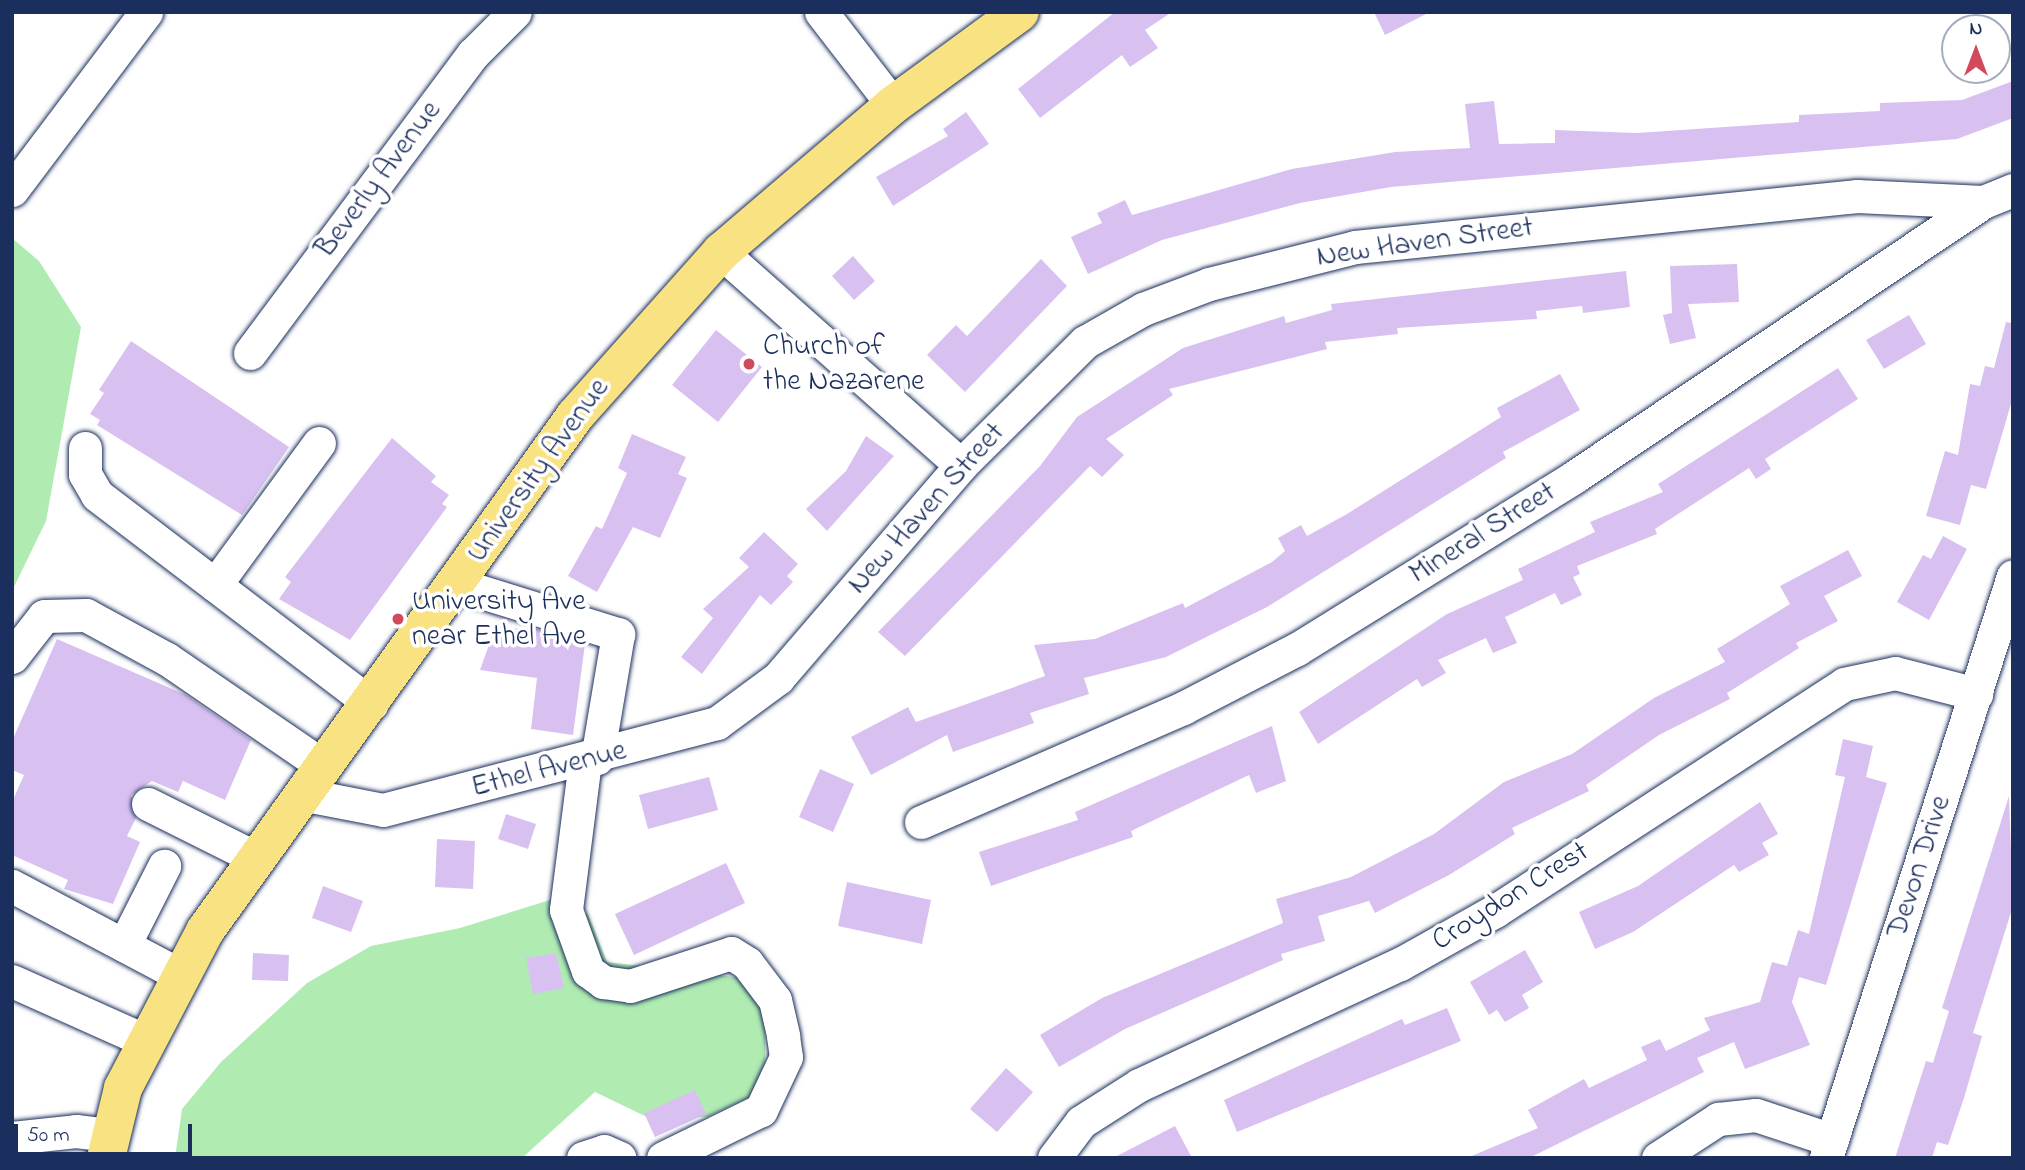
<!DOCTYPE html>
<style>
body{margin:0}
#map{position:relative;width:2025px;height:1170px;overflow:hidden;background:#fff;font-family:"Indie Flower",sans-serif}
div>[style]{position:absolute}
[style*='--x']{left:calc(var(--x)*1px);top:calc(var(--y)*1px);width:calc(var(--w)*1px);rotate:calc(var(--a)*1deg)}
.green>*{inset:0;background:#b0ecb2}
.building>*{inset:0;background:#d8c1f1}
.roads{filter:drop-shadow(0 0 2px #1b2f5e) drop-shadow(0 0 2px #1b2f5e)}
.minor>*{height:33px;margin:-16.5px;padding:0 16.5px;transform-origin:16.5px;border-radius:16.5px;background:#fff}
.major>*{height:38px;margin:-19px;padding:0 19px;transform-origin:19px;border-radius:19px;background:#f8e281}
.dots>*{width:19px;height:19px;translate:-50% -50%;box-sizing:border-box;border:4px solid #fff;border-radius:50%}
span{translate:-50% -50%;white-space:nowrap;text-align:center;line-height:1.15;-webkit-text-stroke:7px #fff;paint-order:stroke}
.street-label{font-size:30px;color:#1b2f5e}
.poi-label{font-size:30px;color:#1b2f5e}
.left{translate:0 -50%;text-align:left}
.frame{position:absolute;inset:0;border:14px solid #1b2f5e;pointer-events:none}
.north{position:absolute;left:1941px;top:14px;width:70px;height:70px;box-sizing:border-box;background:#fff;border:2px solid #a4acbf;border-radius:50%;rotate:0deg;font-size:19px;font-weight:700;line-height:28px;text-align:center;color:#1b2f5e}
.north::after{content:'';display:block;margin:auto;width:24px;height:32px;background:#d1495b;clip-path:polygon(50% 0,100% 100%,50% 72%,0 100%)}
.scale{position:absolute;left:14px;top:1124px;width:178px;height:32px;box-sizing:border-box;border:4px solid #1b2f5e;border-top:0;padding-left:9px;font-size:21px;line-height:24px;white-space:nowrap;color:#1b2f5e;-webkit-text-stroke:5px #fff;paint-order:stroke}
</style>
<div id="map">
<div class="green">
<div style="clip-path:polygon(12px 238px,39px 261px,81px 327px,46px 521px,12px 591px)"></div>
<div style="clip-path:polygon(553px 899px,588px 914px,607px 962px,751px 979px,765px 1024px,765px 1090px,707px 1117px,649px 1118px,595px 1092px,522px 1158px,175px 1158px,182px 1109px,221px 1062px,307px 983px,371px 946px,460px 928px)"></div>
</div>
<div class="building">
<div style="clip-path:polygon(1115px 12px,1172px 12px,1145px 30px,1158px 48px,1130px 67px,1122px 55px,1040px 118px,1018px 89px)"></div>
<div style="clip-path:polygon(1374px 12px,1430px 12px,1385px 35px)"></div>
<div style="clip-path:polygon(2013px 81px,2013px 118px,1957px 139px,1391px 187px,1300px 203px,1162px 240px,1088px 274px,1071px 237px,1102px 223px,1097px 213px,1125px 200px,1132px 215px,1292px 169px,1395px 152px,1470px 148px,1465px 104px,1494px 101px,1499px 144px,1555px 143px,1555px 130px,1637px 133px,1799px 122px,1799px 115px,1880px 111px,1880px 103px,1962px 100px)"></div>
<div style="clip-path:polygon(966px 112px,989px 144px,893px 206px,876px 177px,948px 136px,943px 129px)"></div>
<div style="clip-path:polygon(853px 256px,875px 281px,854px 300px,832px 276px)"></div>
<div style="clip-path:polygon(1041px 259px,1067px 286px,965px 392px,927px 355px,956px 325px,967px 336px)"></div>
<div style="clip-path:polygon(1737px 264px,1739px 302px,1688px 304px,1696px 338px,1670px 344px,1663px 315px,1672px 313px,1670px 266px)"></div>
<div style="clip-path:polygon(1626px 271px,1630px 307px,1583px 313px,1582px 306px,1536px 311px,1537px 319px,1397px 328px,1398px 334px,1325px 342px,1327px 349px,1169px 389px,1173px 395px,1106px 439px,1124px 455px,1102px 477px,1090px 466px,905px 656px,878px 632px,1040px 466px,1077px 417px,1183px 348px,1284px 316px,1286px 323px,1332px 310px,1331px 304px)"></div>
<div style="clip-path:polygon(1909px 315px,1926px 344px,1884px 369px,1866px 340px)"></div>
<div style="clip-path:polygon(2006px 322px,2013px 323px,2013px 397px,1986px 489px,1971px 485px,1960px 525px,1926px 516px,1945px 451px,1958px 455px,1970px 384px,1980px 386px,1985px 366px,1994px 368px)"></div>
<div style="clip-path:polygon(716px 330px,762px 367px,718px 422px,672px 385px)"></div>
<div style="clip-path:polygon(131px 341px,289px 447px,242px 515px,97px 425px,100px 420px,90px 414px,104px 393px,99px 390px)"></div>
<div style="clip-path:polygon(1838px 368px,1858px 399px,1765px 459px,1771px 469px,1756px 479px,1749px 468px,1655px 529px,1657px 534px,1577px 566px,1580px 574px,1573px 577px,1582px 595px,1561px 605px,1555px 593px,1505px 617px,1517px 643px,1493px 653px,1486px 638px,1438px 660px,1446px 673px,1422px 687px,1417px 679px,1318px 744px,1299px 712px,1447px 614px,1523px 580px,1518px 569px,1595px 532px,1590px 522px,1663px 492px,1658px 484px)"></div>
<div style="clip-path:polygon(1560px 374px,1580px 410px,1503px 452px,1506px 458px,1267px 607px,1166px 657px,1084px 678px,1089px 694px,1030px 713px,1034px 723px,953px 752px,947px 735px,871px 775px,851px 737px,908px 707px,916px 722px,1045px 676px,1034px 645px,1095px 639px,1183px 603px,1185px 608px,1272px 562px,1285px 551px,1278px 538px,1301px 525px,1307px 536px,1347px 514px,1501px 417px,1497px 408px)"></div>
<div style="clip-path:polygon(632px 434px,686px 457px,678px 474px,687px 478px,660px 538px,633px 527px,597px 592px,568px 576px,596px 526px,602px 529px,627px 473px,618px 468px)"></div>
<div style="clip-path:polygon(866px 436px,894px 456px,827px 531px,806px 509px,846px 471px)"></div>
<div style="clip-path:polygon(392px 438px,436px 476px,431px 482px,449px 495px,442px 504px,447px 507px,350px 640px,279px 599px,291px 582px,285px 577px)"></div>
<div style="clip-path:polygon(764px 532px,798px 564px,787px 576px,793px 582px,771px 605px,760px 595px,702px 674px,681px 657px,713px 618px,703px 609px,749px 567px,739px 558px)"></div>
<div style="clip-path:polygon(1943px 536px,1967px 549px,1929px 620px,1897px 602px,1923px 555px,1931px 559px)"></div>
<div style="clip-path:polygon(1848px 550px,1862px 576px,1824px 596px,1838px 621px,1796px 643px,1799px 648px,1727px 693px,1730px 699px,1659px 735px,1586px 785px,1589px 791px,1512px 828px,1515px 834px,1449px 875px,1375px 913px,1369px 901px,1318px 916px,1325px 941px,1281px 954px,1283px 960px,1125px 1029px,1059px 1067px,1040px 1035px,1102px 998px,1283px 923px,1276px 899px,1351px 877px,1434px 834px,1504px 782px,1572px 754px,1654px 698px,1725px 662px,1717px 649px,1790px 604px,1780px 586px)"></div>
<div style="clip-path:polygon(495px 628px,536px 629px,585px 644px,573px 735px,531px 729px,537px 678px,480px 670px)"></div>
<div style="clip-path:polygon(57px 639px,186px 695px,251px 740px,225px 800px,183px 781px,178px 792px,152px 781px,131px 795px,136px 818px,127px 836px,140px 842px,113px 904px,64px 889px,68px 880px,12px 855px,12px 802px,24px 775px,12px 770px,12px 741px)"></div>
<div style="clip-path:polygon(1272px 726px,1286px 781px,1256px 793px,1249px 775px,1131px 831px,1133px 837px,991px 886px,979px 852px,1078px 820px,1075px 812px)"></div>
<div style="clip-path:polygon(1843px 739px,1873px 746px,1866px 777px,1887px 783px,1826px 985px,1799px 977px,1792px 1002px,1810px 1045px,1745px 1069px,1734px 1042px,1697px 1058px,1704px 1072px,1529px 1158px,1467px 1158px,1538px 1128px,1528px 1110px,1584px 1079px,1589px 1088px,1647px 1060px,1641px 1047px,1660px 1039px,1666px 1051px,1710px 1030px,1704px 1018px,1760px 1002px,1772px 962px,1787px 966px,1798px 930px,1809px 934px,1845px 777px,1835px 775px)"></div>
<div style="clip-path:polygon(820px 769px,854px 784px,833px 832px,799px 817px)"></div>
<div style="clip-path:polygon(709px 777px,718px 810px,648px 829px,639px 795px)"></div>
<div style="clip-path:polygon(2009px 796px,2013px 906px,1973px 1033px,1982px 1036px,1964px 1098px,1948px 1145px,1937px 1142px,1932px 1158px,1895px 1158px,1926px 1061px,1933px 1063px,1949px 1011px,1942px 1008px)"></div>
<div style="clip-path:polygon(1760px 802px,1778px 834px,1762px 843px,1769px 855px,1739px 872px,1734px 865px,1633px 932px,1595px 949px,1579px 912px,1638px 886px)"></div>
<div style="clip-path:polygon(506px 814px,536px 824px,528px 849px,498px 839px)"></div>
<div style="clip-path:polygon(437px 839px,475px 841px,473px 889px,435px 887px)"></div>
<div style="clip-path:polygon(726px 863px,745px 903px,634px 955px,615px 914px)"></div>
<div style="clip-path:polygon(847px 882px,931px 900px,922px 944px,838px 926px)"></div>
<div style="clip-path:polygon(323px 886px,363px 901px,351px 932px,312px 918px)"></div>
<div style="clip-path:polygon(1525px 950px,1543px 982px,1522px 995px,1529px 1008px,1505px 1022px,1497px 1010px,1489px 1015px,1470px 982px)"></div>
<div style="clip-path:polygon(253px 953px,289px 955px,288px 981px,252px 980px)"></div>
<div style="clip-path:polygon(556px 953px,564px 988px,533px 994px,526px 958px)"></div>
<div style="clip-path:polygon(1447px 1008px,1461px 1041px,1237px 1132px,1224px 1100px,1402px 1019px,1405px 1025px)"></div>
<div style="clip-path:polygon(1006px 1068px,1033px 1092px,997px 1132px,970px 1109px)"></div>
<div style="clip-path:polygon(695px 1090px,706px 1114px,655px 1137px,644px 1113px)"></div>
<div style="clip-path:polygon(1175px 1126px,1192px 1158px,1113px 1158px)"></div>
</div>
<div class="roads">
<div class="minor">
<div style="--x:821;--y:12;--w:118;--a:52.3"></div>
<div style="--x:12;--y:190;--w:223;--a:-53"></div>
<div style="--x:721;--y:252;--w:321;--a:41.6"></div>
<div style="--x:250;--y:353;--w:373;--a:-53.3"></div>
<div style="--x:473;--y:54;--w:59;--a:-45"></div>
<div style="--x:85;--y:448;--w:26;--a:90"></div>
<div style="--x:85;--y:474;--w:24;--a:60"></div>
<div style="--x:97;--y:495;--w:345;--a:37.3"></div>
<div style="--x:456;--y:584;--w:170;--a:17.2"></div>
<div style="--x:618;--y:634;--w:126;--a:99.6"></div>
<div style="--x:215;--y:585;--w:176;--a:-53.8"></div>
<div style="--x:12;--y:657;--w:52;--a:-52"></div>
<div style="--x:44;--y:616;--w:42;--a:-1.4"></div>
<div style="--x:86;--y:615;--w:92;--a:28.5"></div>
<div style="--x:167;--y:659;--w:191;--a:34.4"></div>
<div style="--x:585;--y:761;--w:150;--a:97.3"></div>
<div style="--x:566;--y:910;--w:65;--a:70.2"></div>
<div style="--x:588;--y:971;--w:19;--a:36"></div>
<div style="--x:603;--y:982;--w:27;--a:8"></div>
<div style="--x:630;--y:986;--w:106;--a:-18.1"></div>
<div style="--x:731;--y:953;--w:19;--a:32"></div>
<div style="--x:747;--y:963;--w:46;--a:52.9"></div>
<div style="--x:775;--y:1000;--w:37;--a:77"></div>
<div style="--x:783;--y:1036;--w:21;--a:82"></div>
<div style="--x:786;--y:1057;--w:59;--a:115.3"></div>
<div style="--x:761;--y:1110;--w:109;--a:153.9"></div>
<div style="--x:306;--y:795;--w:78;--a:11"></div>
<div style="--x:383;--y:810;--w:345;--a:-14.6"></div>
<div style="--x:717;--y:723;--w:76;--a:-36.4"></div>
<div style="--x:778;--y:678;--w:281;--a:-49.3"></div>
<div style="--x:961;--y:465;--w:175;--a:-44.8"></div>
<div style="--x:1085;--y:342;--w:67;--a:-29.6"></div>
<div style="--x:1143;--y:309;--w:71;--a:-20.7"></div>
<div style="--x:1209;--y:284;--w:151;--a:-14.2"></div>
<div style="--x:1355;--y:247;--w:505;--a:-5.8"></div>
<div style="--x:1857;--y:196;--w:126;--a:2.7"></div>
<div style="--x:148;--y:804;--w:123;--a:26.6"></div>
<div style="--x:921;--y:822;--w:286;--a:-23.5"></div>
<div style="--x:1183;--y:708;--w:128;--a:-27.4"></div>
<div style="--x:1297;--y:649;--w:326;--a:-31.8"></div>
<div style="--x:1574;--y:477;--w:493;--a:-33.9"></div>
<div style="--x:1983;--y:202;--w:32;--a:-22"></div>
<div style="--x:12;--y:886;--w:188;--a:27.9"></div>
<div style="--x:124;--y:945;--w:89;--a:-63.1"></div>
<div style="--x:12;--y:981;--w:145;--a:24.1"></div>
<div style="--x:12;--y:1138;--w:64;--a:-6.2"></div>
<div style="--x:76;--y:1131;--w:32;--a:7"></div>
<div style="--x:583;--y:1158;--w:22;--a:-18"></div>
<div style="--x:604;--y:1151;--w:17;--a:24"></div>
<div style="--x:1054;--y:1158;--w:45;--a:-53.1"></div>
<div style="--x:1081;--y:1122;--w:69;--a:-32.5"></div>
<div style="--x:1139;--y:1085;--w:288;--a:-24.9"></div>
<div style="--x:1400;--y:964;--w:109;--a:-29.2"></div>
<div style="--x:1495;--y:911;--w:416;--a:-33"></div>
<div style="--x:1844;--y:684;--w:52;--a:-12.2"></div>
<div style="--x:1895;--y:673;--w:84;--a:14.5"></div>
<div style="--x:1658;--y:1158;--w:72;--a:-33"></div>
<div style="--x:1718;--y:1119;--w:38;--a:-6"></div>
<div style="--x:1756;--y:1115;--w:80;--a:18.2"></div>
<div style="--x:1826;--y:1158;--w:611;--a:-72.19"></div>
</div>
<div class="major">
<div style="--x:106;--y:1158;--w:72;--a:-76.3"></div>
<div style="--x:123;--y:1088;--w:177;--a:-62.4"></div>
<div style="--x:205;--y:931;--w:634;--a:-54.3"></div>
<div style="--x:575;--y:416;--w:220;--a:-48.3"></div>
<div style="--x:721;--y:252;--w:226;--a:-40.5"></div>
<div style="--x:893;--y:105;--w:157;--a:-36.2"></div>
</div>
</div>
<div class="dots">
<div style="left:749px;top:364px;background:#d1495b"></div>
<div style="left:398px;top:619px;background:#d1495b"></div>
</div>
<div class="street-label">
<span style="left:379px;top:180px;rotate:-53deg">Beverly Avenue</span>
<span style="left:1425px;top:243px;rotate:-8deg">New Haven Street</span>
<span style="left:539px;top:471px;rotate:-54deg">University Avenue</span>
<span style="left:927px;top:509px;rotate:-48deg">New Haven Street</span>
<span style="left:1483px;top:534px;rotate:-32deg">Mineral Street</span>
<span style="left:549px;top:770px;rotate:-14deg">Ethel Avenue</span>
<span style="left:1920px;top:867px;rotate:-72deg">Devon Drive</span>
<span style="left:1511px;top:897px;rotate:-32deg">Croydon Crest</span>
</div>
<div class="poi-label">
<span class="left" style="left:763px;top:364px">Church of<br>the Nazarene</span>
<span class="left" style="left:412px;top:619px">University Ave<br>near Ethel Ave</span>
</div>
<div class="frame"></div>
<div class="north">N</div>
<div class="scale">50 m</div>
</div>
